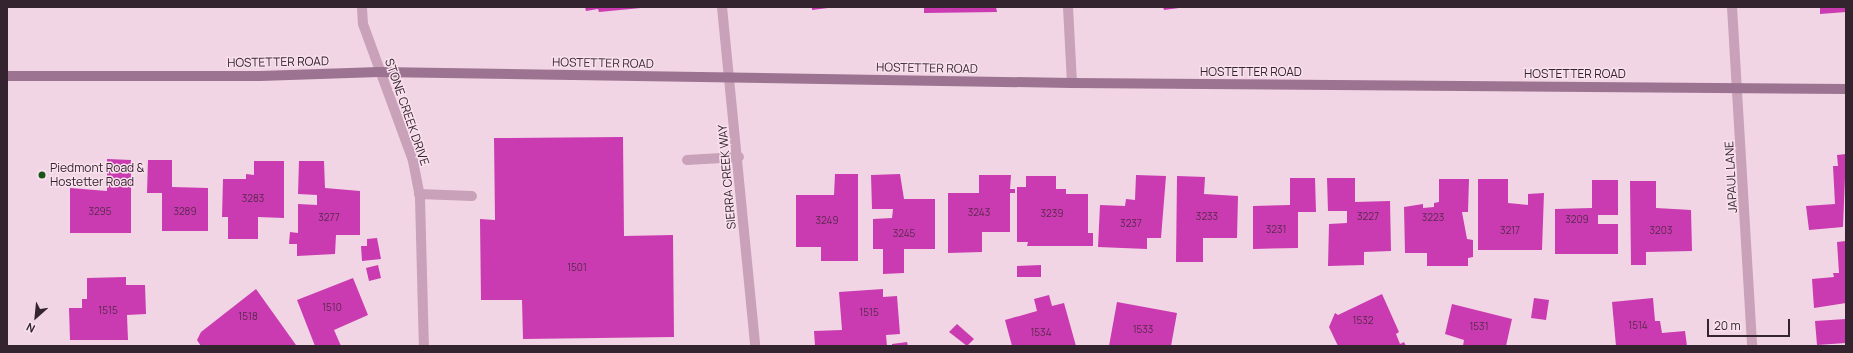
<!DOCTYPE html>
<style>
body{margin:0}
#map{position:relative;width:1853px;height:353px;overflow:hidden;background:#f1d5e4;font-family:Manrope,sans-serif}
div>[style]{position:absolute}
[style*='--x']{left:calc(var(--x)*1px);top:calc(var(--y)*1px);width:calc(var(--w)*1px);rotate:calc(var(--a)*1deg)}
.building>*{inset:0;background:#ca3ab0}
.service>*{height:10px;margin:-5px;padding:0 5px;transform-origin:5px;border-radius:5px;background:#c9a1b9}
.minor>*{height:10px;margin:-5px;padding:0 5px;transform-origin:5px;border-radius:5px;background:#c9a1b9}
.secondary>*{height:10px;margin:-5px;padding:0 5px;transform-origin:5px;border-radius:5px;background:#9c7390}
.dots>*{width:11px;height:11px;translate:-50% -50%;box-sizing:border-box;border:2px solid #f9e1ed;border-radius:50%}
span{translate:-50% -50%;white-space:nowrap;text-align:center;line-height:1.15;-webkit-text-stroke:3px #f9e1ed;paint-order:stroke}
.number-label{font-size:10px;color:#592a4f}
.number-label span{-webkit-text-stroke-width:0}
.street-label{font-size:12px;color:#33242f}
.poi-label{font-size:12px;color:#33242f}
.left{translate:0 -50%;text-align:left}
.frame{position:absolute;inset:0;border:8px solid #33242f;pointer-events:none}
.north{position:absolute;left:16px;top:297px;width:40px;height:40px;-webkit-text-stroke:3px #f9e1ed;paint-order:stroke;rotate:207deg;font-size:11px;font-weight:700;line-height:16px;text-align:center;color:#33242f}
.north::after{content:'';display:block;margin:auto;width:14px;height:18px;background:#33242f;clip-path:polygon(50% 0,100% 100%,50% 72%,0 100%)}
.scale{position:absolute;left:1707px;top:319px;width:83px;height:18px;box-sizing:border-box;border:2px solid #33242f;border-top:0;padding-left:5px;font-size:12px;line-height:14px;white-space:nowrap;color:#33242f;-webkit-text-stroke:3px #f9e1ed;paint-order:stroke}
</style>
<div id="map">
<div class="building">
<div style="clip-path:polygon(585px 7px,641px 7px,641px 8px,599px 12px,598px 9px,586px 11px)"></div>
<div style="clip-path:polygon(812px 7px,828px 7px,828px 8px,812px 10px)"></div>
<div style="clip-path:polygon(924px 7px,996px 7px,997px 12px,924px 13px)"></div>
<div style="clip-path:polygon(1163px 7px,1178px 7px,1179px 8px,1164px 10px)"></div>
<div style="clip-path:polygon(1820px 7px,1846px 7px,1846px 12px,1820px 14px)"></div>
<div style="clip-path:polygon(623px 137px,624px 236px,673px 235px,674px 337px,523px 339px,522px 300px,481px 300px,480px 219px,495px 220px,494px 138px)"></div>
<div style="clip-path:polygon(1846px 154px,1843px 227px,1809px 230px,1806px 206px,1835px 204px,1833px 166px,1838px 166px,1837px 155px)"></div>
<div style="clip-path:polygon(107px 159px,131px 160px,131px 233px,70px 233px,70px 188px,107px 191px)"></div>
<div style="clip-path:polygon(148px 160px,172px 160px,172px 187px,208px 188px,208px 231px,162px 231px,162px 193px,147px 193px)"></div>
<div style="clip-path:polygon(254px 161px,284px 161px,284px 218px,258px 217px,258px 239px,228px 239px,228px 217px,222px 217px,223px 179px,246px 179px,246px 174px,254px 175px)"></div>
<div style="clip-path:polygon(299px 161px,324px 161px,325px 188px,360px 191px,360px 235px,336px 235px,335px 254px,297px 256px,297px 244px,289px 244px,290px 232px,298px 233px,298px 204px,317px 205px,317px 195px,298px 194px)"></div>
<div style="clip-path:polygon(835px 174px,858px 174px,858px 261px,821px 261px,821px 247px,796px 247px,796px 195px,834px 195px)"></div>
<div style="clip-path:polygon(900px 174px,904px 199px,935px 199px,935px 249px,904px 249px,904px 273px,883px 274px,883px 249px,873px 249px,873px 219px,892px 218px,893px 209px,872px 209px,871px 175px)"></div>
<div style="clip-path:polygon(979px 175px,1011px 175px,1010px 189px,1015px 189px,1015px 193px,1010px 193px,1010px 232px,982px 232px,982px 252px,948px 253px,948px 193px,979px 193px)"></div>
<div style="clip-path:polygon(1136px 175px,1166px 176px,1161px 238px,1147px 238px,1147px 249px,1098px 247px,1100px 205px,1125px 206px,1126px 199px,1135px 200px)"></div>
<div style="clip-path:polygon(1026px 176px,1056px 176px,1056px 189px,1066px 189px,1066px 194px,1088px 194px,1088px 233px,1093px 233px,1093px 246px,1027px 246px,1028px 242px,1017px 242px,1017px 187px,1026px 187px)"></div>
<div style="clip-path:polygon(1177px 176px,1205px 177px,1204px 194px,1238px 196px,1237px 238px,1203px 238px,1203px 262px,1176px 262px)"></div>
<div style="clip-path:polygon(1290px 178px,1315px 178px,1316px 212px,1298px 212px,1298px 248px,1253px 249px,1253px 206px,1290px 205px)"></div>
<div style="clip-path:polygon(1327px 178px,1355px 178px,1355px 202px,1390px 201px,1391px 251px,1364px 252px,1364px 265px,1328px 266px,1329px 224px,1347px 223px,1347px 211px,1328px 211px)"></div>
<div style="clip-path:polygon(1439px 179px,1469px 179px,1468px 212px,1462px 212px,1467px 239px,1473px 240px,1473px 257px,1468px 258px,1468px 266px,1427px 266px,1427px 253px,1405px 253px,1404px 207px,1423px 204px,1423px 208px,1434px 207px,1434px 203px,1439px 202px)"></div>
<div style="clip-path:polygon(1478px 179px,1508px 179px,1508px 203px,1528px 205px,1528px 194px,1544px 193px,1542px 250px,1478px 250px)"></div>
<div style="clip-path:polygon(1592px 180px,1618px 180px,1618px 215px,1598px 215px,1598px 224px,1618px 224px,1618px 254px,1555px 254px,1555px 209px,1592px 208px)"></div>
<div style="clip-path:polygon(1630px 181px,1656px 181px,1656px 208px,1691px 210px,1692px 251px,1646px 252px,1646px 265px,1631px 265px)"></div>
<div style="clip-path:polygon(377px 238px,381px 259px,362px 261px,361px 246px,367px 246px,367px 239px)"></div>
<div style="clip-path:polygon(1846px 241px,1846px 303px,1814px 308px,1812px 279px,1834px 277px,1833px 273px,1839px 273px,1837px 242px)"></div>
<div style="clip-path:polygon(378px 265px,381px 278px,369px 281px,366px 268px)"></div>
<div style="clip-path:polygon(1041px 265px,1041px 277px,1017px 277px,1017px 266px)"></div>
<div style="clip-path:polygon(126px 277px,126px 285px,145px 285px,146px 314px,127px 315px,128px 340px,70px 340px,69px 308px,82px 308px,82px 299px,87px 299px,87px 278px)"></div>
<div style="clip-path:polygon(353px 278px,368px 315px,334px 330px,341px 346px,315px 346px,297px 300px)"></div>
<div style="clip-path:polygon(256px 289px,296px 345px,201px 346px,197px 340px,201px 332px)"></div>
<div style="clip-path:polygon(883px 289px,883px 297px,897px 296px,900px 334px,886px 335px,887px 346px,815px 346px,814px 331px,842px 330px,839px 292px)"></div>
<div style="clip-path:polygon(1382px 294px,1399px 332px,1396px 334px,1400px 344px,1404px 342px,1406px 346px,1338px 346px,1329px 327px,1335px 313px,1338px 315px)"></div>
<div style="clip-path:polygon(1049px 295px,1052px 306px,1064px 303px,1076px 346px,1012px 346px,1005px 320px,1037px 311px,1034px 299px)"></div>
<div style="clip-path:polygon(1534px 298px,1549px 300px,1546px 320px,1531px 318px)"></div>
<div style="clip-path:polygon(1653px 298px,1655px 321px,1660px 321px,1662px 333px,1685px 331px,1687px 346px,1616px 346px,1612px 302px)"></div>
<div style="clip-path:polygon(1117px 302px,1177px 313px,1171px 346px,1109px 346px)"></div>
<div style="clip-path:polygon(1452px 304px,1512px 319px,1506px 346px,1463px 346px,1464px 340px,1445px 334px)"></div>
<div style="clip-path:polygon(1846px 319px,1846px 343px,1817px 345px,1815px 321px)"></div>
<div style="clip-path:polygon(957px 324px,974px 339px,967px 346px,949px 332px)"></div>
<div style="clip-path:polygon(907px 342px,908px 346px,892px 346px,892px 344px)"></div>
</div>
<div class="service">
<div style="--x:687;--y:160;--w:52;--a:-3.3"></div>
<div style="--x:419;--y:194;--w:53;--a:2.2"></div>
</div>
<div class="minor">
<div style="--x:362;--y:7;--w:17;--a:87"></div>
<div style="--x:363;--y:24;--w:146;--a:69.9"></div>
<div style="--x:413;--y:161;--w:38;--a:79"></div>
<div style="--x:420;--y:198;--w:148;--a:88.5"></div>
<div style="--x:722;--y:7;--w:341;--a:84.4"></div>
<div style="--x:1068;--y:7;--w:76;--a:87"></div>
<div style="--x:1732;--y:7;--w:340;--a:86.6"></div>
</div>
<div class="secondary">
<div style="--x:7;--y:76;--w:253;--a:0"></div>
<div style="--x:260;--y:76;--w:119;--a:-1.9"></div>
<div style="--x:379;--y:72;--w:693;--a:0.91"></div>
<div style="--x:1072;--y:83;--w:774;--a:0.44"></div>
</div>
<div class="dots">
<div style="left:42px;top:175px;background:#195519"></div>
</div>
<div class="number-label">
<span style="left:253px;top:199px">3283</span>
<span style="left:100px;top:212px">3295</span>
<span style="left:185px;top:212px">3289</span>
<span style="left:979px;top:213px">3243</span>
<span style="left:1052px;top:214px">3239</span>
<span style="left:1207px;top:217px">3233</span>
<span style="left:1368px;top:217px">3227</span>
<span style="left:329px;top:218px">3277</span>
<span style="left:1433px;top:218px">3223</span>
<span style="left:1577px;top:220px">3209</span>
<span style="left:827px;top:221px">3249</span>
<span style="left:1131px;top:224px">3237</span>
<span style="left:1276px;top:230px">3231</span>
<span style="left:1510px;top:231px">3217</span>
<span style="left:1661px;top:231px">3203</span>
<span style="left:904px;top:234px">3245</span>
<span style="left:577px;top:268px">1501</span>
<span style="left:332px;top:308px">1510</span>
<span style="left:108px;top:311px">1515</span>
<span style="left:869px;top:313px">1515</span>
<span style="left:248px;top:317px">1518</span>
<span style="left:1363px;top:321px">1532</span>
<span style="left:1638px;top:326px">1514</span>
<span style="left:1479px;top:327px">1531</span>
<span style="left:1143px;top:330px">1533</span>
<span style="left:1041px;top:333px">1534</span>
</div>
<div class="street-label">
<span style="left:278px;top:62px;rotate:-1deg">HOSTETTER ROAD</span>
<span style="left:603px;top:63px;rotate:1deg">HOSTETTER ROAD</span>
<span style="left:927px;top:68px;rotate:1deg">HOSTETTER ROAD</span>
<span style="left:1251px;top:72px">HOSTETTER ROAD</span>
<span style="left:1575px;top:74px">HOSTETTER ROAD</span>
<span style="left:407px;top:112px;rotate:71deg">STONE CREEK DRIVE</span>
<span style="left:727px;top:177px;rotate:-95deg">SIERRA CREEK WAY</span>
<span style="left:1731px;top:177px;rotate:-93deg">JAPAUL LANE</span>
</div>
<div class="poi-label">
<span class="left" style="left:50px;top:175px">Piedmont Road &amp;<br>Hostetter Road</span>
</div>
<div class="frame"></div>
<div class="north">N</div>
<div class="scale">20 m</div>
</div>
